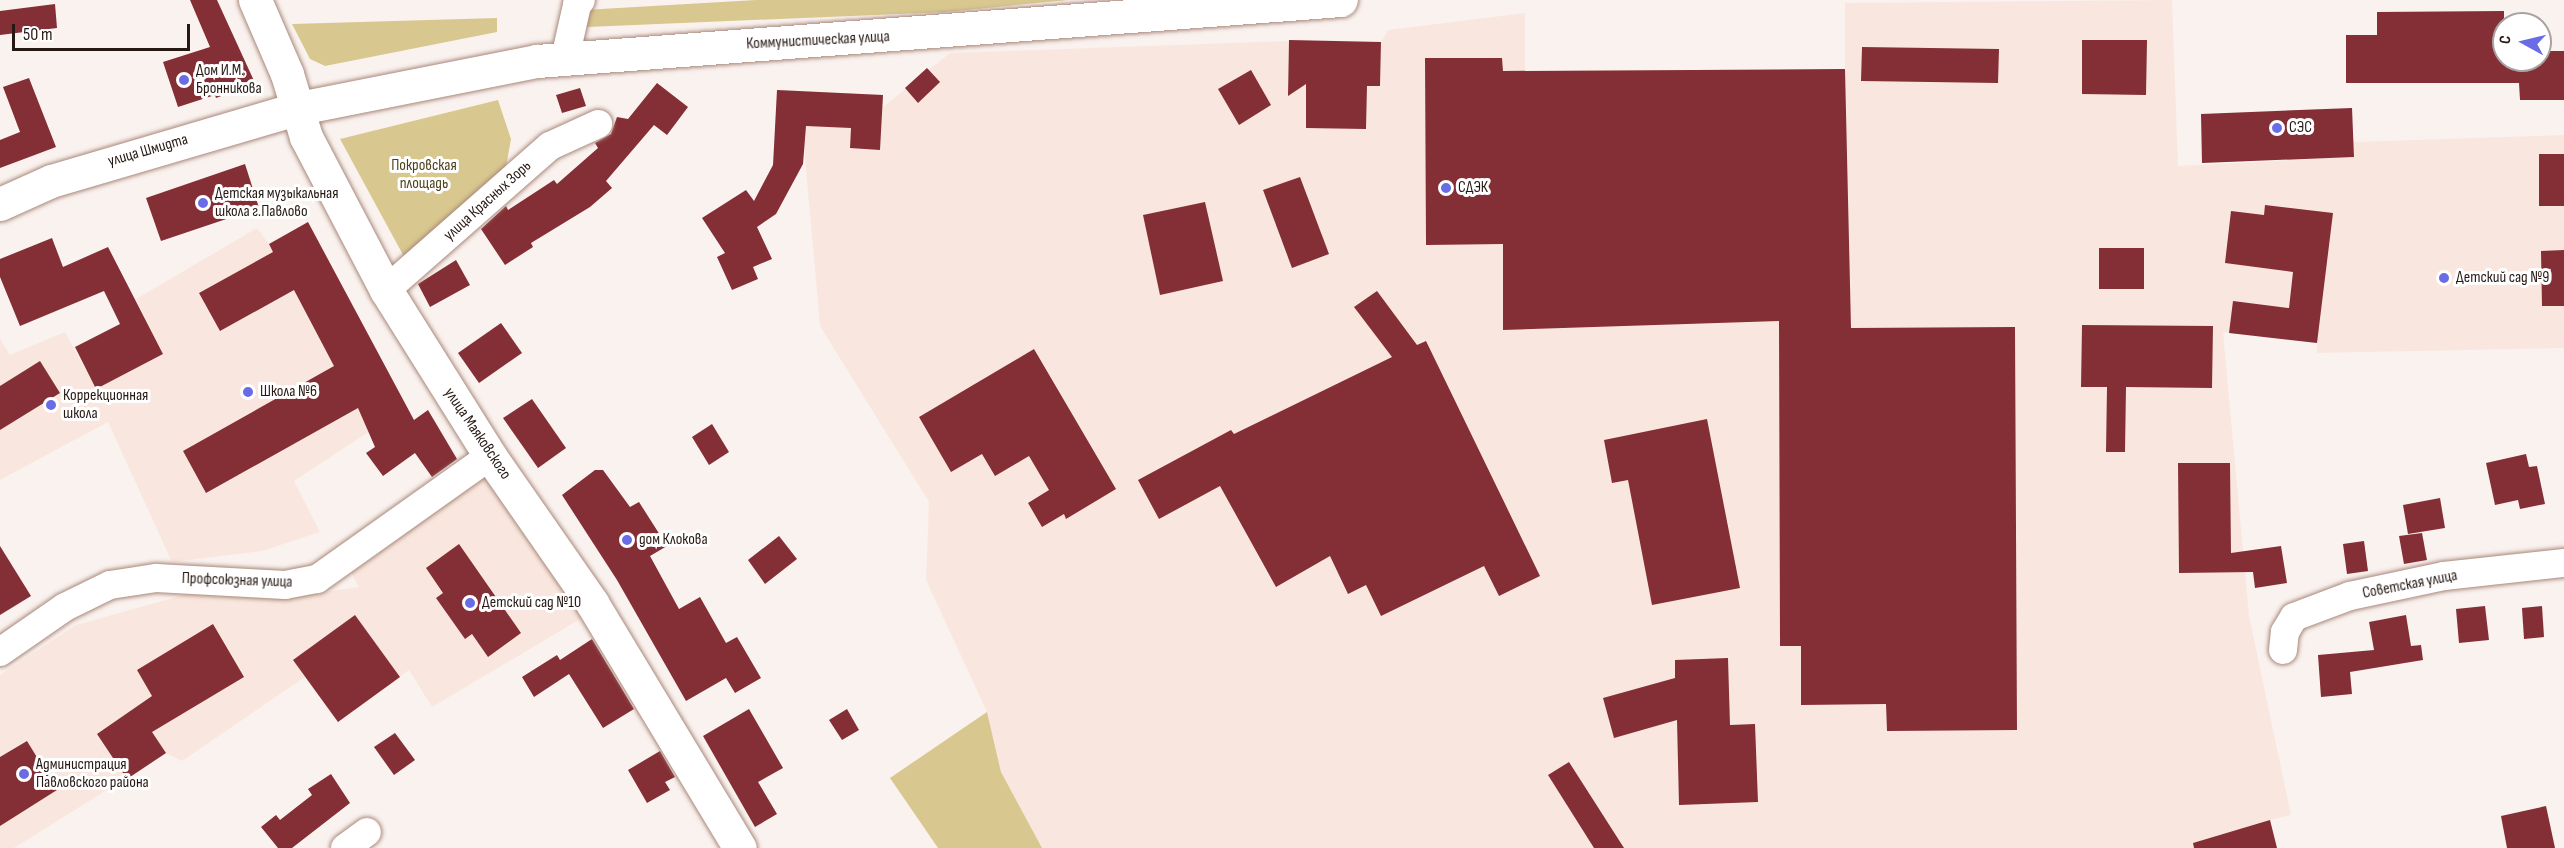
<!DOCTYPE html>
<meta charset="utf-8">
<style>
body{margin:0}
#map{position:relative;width:2564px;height:848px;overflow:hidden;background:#faf2ef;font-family:"Sofia Sans Condensed",sans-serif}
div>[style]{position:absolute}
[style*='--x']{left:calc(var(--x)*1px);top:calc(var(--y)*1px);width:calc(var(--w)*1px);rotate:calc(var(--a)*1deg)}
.built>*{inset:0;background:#f9e7df}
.green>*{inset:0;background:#d8c88f}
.building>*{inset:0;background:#842e35}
.roads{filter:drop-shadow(0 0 2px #a9887a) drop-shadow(0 0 2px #a9887a)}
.street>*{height:28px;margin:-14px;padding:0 14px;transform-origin:14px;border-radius:14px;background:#fff}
.secondary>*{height:33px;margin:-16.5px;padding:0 16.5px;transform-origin:16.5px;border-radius:16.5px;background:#fff}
.dots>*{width:16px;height:16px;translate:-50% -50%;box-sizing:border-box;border:3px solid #fff;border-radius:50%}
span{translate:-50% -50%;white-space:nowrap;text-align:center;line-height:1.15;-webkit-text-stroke:6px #fff;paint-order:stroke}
.street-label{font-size:16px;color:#261914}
.poi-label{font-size:16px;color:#261914}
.left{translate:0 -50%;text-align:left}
.park-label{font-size:16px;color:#4e431c}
.north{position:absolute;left:2492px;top:12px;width:60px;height:60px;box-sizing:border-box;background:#fff;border:2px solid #a8a3a1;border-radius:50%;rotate:278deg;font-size:16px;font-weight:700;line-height:24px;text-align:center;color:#261914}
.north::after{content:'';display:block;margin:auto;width:21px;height:27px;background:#6a6ce5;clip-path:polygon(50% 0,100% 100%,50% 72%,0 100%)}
.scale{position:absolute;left:12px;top:24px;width:178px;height:27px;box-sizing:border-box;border:3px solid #261914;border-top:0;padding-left:8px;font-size:18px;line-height:21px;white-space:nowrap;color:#261914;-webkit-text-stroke:4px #fff;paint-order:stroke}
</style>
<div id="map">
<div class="built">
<div style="clip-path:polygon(2172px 0,2178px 166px,2354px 157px,2353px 142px,2564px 135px,2564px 348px,2317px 353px,2317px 343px,2223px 332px,2249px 616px,2291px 815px,2270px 820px,2277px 848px,1042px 848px,1001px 772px,987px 712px,926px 580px,929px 502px,820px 326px,804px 146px,775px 145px,777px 90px,883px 95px,883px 107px,950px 53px,1289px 41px,1288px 84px,1306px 85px,1366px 129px,1367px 86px,1380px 85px,1381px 42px,1388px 30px,1525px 13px,1525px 71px,1845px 69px,1845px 3px)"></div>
<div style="clip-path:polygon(308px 222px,400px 395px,362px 416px,370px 431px,294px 481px,320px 532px,262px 551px,172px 562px,108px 422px,0 480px,0 339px,10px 355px,65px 332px,96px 389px,163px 354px,136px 299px,257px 228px,269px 244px)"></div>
<div style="clip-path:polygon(485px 473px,582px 618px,432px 707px,409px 670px,338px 722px,305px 677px,182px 761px,166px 753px,14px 848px,0 848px,0 675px,76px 625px,191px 593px,282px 598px,359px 587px,350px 570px)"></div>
</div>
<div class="green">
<div style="clip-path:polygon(756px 0,1068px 0,946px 12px,587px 27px,584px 10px)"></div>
<div style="clip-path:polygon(497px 18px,497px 32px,325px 66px,310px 59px,292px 24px)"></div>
<div style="clip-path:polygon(498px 100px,511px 139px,504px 178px,408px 264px,340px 139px)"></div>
<div style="clip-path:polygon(987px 712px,1001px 772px,1042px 848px,938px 848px,890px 778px)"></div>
</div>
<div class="building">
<div style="clip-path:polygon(190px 0,217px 0,255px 83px,216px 98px,215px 95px,178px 107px,163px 62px,210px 47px)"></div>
<div style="clip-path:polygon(55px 4px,57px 28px,0 35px,0 11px)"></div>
<div style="clip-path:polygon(2504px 11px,2504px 60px,2540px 60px,2540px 51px,2564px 51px,2564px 100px,2520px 100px,2519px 83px,2346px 83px,2346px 35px,2377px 35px,2377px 12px)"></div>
<div style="clip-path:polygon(1289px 40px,1381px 42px,1380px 86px,1367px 86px,1366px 129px,1306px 128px,1306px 84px,1288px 96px)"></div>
<div style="clip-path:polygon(2082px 40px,2147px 40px,2146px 95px,2082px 94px)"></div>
<div style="clip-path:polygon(1862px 47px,1999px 49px,1998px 83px,1861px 81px)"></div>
<div style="clip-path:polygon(1425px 58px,1502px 58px,1503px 71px,1845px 69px,1851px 328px,2015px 327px,2017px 730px,1887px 731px,1886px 704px,1801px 705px,1801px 646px,1780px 646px,1779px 321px,1503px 330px,1503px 244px,1426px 245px)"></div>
<div style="clip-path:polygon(927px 68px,940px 82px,918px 103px,905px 88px)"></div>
<div style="clip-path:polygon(1251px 70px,1271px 105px,1239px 125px,1218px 89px)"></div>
<div style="clip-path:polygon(29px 78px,56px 147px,0 168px,0 140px,20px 132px,3px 87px)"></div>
<div style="clip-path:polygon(657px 83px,688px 107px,667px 135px,654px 125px,606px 181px,612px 188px,590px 207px,531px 243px,533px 247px,505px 265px,481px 229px,506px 206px,508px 210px,554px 180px,557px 184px,598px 148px,595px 143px,611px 134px,617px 117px,628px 119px)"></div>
<div style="clip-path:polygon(580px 88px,586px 106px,562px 113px,556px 95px)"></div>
<div style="clip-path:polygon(777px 90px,883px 95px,880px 150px,850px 148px,851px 128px,806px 126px,803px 164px,776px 214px,757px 227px,772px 259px,753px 267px,758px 279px,732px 290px,717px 257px,725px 253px,702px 218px,746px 190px,754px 201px,773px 165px)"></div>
<div style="clip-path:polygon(2352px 108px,2354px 157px,2202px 163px,2201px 114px)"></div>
<div style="clip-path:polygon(2539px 154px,2564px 154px,2564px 206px,2539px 206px)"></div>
<div style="clip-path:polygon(245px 164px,259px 208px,161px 241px,146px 198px)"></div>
<div style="clip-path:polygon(1300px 177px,1329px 254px,1292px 268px,1263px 190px)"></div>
<div style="clip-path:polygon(1205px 202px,1223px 281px,1160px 295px,1143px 215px)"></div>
<div style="clip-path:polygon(2265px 205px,2333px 213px,2317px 343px,2229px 333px,2233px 301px,2289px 308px,2293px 272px,2225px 263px,2231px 211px,2264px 215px)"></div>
<div style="clip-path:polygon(308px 222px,414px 420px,428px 410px,457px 459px,432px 477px,415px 453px,383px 476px,366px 453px,375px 447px,358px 408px,206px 493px,183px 451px,334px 366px,294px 290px,220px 331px,199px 293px,273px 252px,269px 244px)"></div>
<div style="clip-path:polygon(52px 238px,63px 267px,108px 247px,163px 354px,96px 389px,75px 347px,120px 324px,104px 291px,20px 326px,0 277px,0 259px)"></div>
<div style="clip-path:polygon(2099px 248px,2144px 248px,2144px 289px,2099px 289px)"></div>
<div style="clip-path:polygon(2564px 250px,2564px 306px,2542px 306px,2541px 251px)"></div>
<div style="clip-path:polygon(456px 260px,470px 285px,430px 307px,418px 284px)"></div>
<div style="clip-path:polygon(1377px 291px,1417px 345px,1426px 341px,1540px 576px,1499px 596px,1484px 566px,1381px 616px,1366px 585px,1348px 594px,1330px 556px,1276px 587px,1220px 486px,1159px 519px,1138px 480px,1231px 430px,1234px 434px,1392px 357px,1354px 307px)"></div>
<div style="clip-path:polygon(501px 323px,522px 353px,479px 383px,458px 353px)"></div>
<div style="clip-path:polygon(2082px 325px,2213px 326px,2212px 388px,2126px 387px,2125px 452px,2106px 452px,2107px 387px,2081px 387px)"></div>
<div style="clip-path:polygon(1034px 349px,1116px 489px,1066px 519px,1064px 514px,1042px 527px,1028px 503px,1049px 490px,1029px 456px,995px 476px,982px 454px,951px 472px,919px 417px)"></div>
<div style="clip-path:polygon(40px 361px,60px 393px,0 430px,0 386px)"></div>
<div style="clip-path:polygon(532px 399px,566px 448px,538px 468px,503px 418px)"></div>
<div style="clip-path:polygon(1707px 419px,1740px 588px,1652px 605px,1628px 480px,1612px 483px,1604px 440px)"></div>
<div style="clip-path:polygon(712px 424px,729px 452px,709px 465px,692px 437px)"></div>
<div style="clip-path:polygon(2526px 454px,2529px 467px,2537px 466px,2545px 504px,2520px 509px,2518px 500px,2495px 505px,2486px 463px)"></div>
<div style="clip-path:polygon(2178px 463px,2230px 463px,2231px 553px,2281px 546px,2287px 583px,2255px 588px,2253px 572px,2179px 573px)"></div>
<div style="clip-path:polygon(595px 470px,603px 470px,630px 507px,639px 502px,667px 546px,650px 556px,679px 609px,700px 597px,726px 643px,737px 637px,761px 678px,735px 693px,726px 678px,686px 701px,617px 580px,562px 495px)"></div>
<div style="clip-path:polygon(2440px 498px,2445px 528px,2408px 534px,2403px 505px)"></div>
<div style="clip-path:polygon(2422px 533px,2427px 560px,2404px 564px,2399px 536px)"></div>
<div style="clip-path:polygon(779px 536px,797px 559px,765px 584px,748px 560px)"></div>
<div style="clip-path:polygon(2364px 541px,2368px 571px,2347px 574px,2343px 544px)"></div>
<div style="clip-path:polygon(459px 544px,521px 633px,488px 657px,472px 634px,465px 639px,436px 598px,443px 593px,426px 568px)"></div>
<div style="clip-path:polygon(0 546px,31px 596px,0 615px)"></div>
<div style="clip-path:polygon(2485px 606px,2489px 640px,2459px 643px,2456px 609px)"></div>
<div style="clip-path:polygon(2542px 606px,2544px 637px,2524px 639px,2522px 608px)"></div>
<div style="clip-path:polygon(355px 615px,400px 677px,338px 722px,293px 660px)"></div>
<div style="clip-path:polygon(2406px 615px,2411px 646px,2421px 645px,2423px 660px,2350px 672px,2352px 694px,2321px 697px,2318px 655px,2374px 650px,2369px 622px)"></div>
<div style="clip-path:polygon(213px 624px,244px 677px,152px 732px,166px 753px,127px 779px,97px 734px,152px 696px,137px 670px)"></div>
<div style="clip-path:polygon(592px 639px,634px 709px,603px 728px,569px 674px,534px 697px,522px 677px,557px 655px,560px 660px)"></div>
<div style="clip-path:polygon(1728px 658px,1730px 725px,1755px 724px,1758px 802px,1679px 805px,1677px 720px,1614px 738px,1603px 698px,1675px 678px,1675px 660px)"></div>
<div style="clip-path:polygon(749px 709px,783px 768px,758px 782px,777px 814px,755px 827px,703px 736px)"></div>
<div style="clip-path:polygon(847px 709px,859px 730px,842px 740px,829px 720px)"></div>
<div style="clip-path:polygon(395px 733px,415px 760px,394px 775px,374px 747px)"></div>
<div style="clip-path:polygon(27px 741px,57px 790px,0 826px,0 757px)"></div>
<div style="clip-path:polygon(660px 751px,675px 777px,665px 782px,670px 790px,647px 803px,628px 770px)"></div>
<div style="clip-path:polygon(1569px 762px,1624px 848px,1594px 848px,1548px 775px)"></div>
<div style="clip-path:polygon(331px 774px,350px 803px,292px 848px,278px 848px,261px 827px,276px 815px,280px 820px,312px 795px,308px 789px)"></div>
<div style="clip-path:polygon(2546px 806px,2555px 848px,2507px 848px,2501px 816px)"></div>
<div style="clip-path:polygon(2270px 820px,2277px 848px,2194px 848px,2193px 843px)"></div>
</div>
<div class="roads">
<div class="street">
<div style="--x:565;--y:58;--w:54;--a:-77.2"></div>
<div style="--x:577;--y:5;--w:6;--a:-51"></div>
<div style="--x:386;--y:290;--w:218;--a:-41.3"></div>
<div style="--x:550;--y:146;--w:53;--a:-24.6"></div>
<div style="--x:2283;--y:650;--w:18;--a:-84"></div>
<div style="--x:2285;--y:632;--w:17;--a:-59"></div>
<div style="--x:2294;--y:617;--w:60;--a:-20.6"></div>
<div style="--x:2350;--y:596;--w:96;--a:-12"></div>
<div style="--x:2444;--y:576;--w:121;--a:-6.2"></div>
<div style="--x:0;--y:652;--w:79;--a:-34.7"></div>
<div style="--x:65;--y:607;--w:50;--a:-26.1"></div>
<div style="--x:110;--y:585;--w:47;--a:-8.7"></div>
<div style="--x:156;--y:578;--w:129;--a:3.1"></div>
<div style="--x:285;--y:585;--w:33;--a:-11"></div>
<div style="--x:317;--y:579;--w:212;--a:-35.4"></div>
<div style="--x:345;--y:848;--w:27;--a:-36"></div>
</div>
<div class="secondary">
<div style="--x:255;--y:0;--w:81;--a:66.6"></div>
<div style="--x:287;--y:74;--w:66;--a:73.2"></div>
<div style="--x:306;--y:137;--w:173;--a:62.4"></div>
<div style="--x:386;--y:290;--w:196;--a:57.9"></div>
<div style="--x:490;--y:456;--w:179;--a:55.2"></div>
<div style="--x:592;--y:603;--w:286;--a:58.9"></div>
<div style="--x:0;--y:204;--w:56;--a:-24.3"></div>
<div style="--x:51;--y:181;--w:259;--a:-16.4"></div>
<div style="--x:299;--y:108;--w:243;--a:-11.2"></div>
<div style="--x:537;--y:61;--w:806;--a:-4.34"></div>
</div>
</div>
<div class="dots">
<div style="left:184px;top:80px;background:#6a6ce5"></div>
<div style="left:2277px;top:128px;background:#6a6ce5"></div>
<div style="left:1446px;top:188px;background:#6a6ce5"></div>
<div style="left:203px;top:203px;background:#6a6ce5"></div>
<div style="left:2444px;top:278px;background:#6a6ce5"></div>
<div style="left:248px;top:392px;background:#6a6ce5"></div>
<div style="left:51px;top:405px;background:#6a6ce5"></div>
<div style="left:627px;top:540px;background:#6a6ce5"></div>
<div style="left:470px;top:603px;background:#6a6ce5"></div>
<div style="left:24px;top:774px;background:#6a6ce5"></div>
</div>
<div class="street-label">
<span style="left:818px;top:41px;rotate:-3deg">Коммунистическая улица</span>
<span style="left:148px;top:151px;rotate:-16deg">улица Шмидта</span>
<span style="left:488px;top:201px;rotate:-42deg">улица Красных Зорь</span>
<span style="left:477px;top:434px;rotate:56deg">улица Маяковского</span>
<span style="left:237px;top:581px;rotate:2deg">Профсоюзная улица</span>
<span style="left:2410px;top:585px;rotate:-11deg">Советская улица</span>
</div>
<div class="poi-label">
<span class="left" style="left:196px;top:80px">Дом И.М.<br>Бронникова</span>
<span class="left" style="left:2289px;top:128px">СЭС</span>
<span class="left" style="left:1458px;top:188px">СДЭК</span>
<span class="left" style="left:215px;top:203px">Детская музыкальная<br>школа г.Павлово</span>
<span class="left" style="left:2456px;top:278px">Детский сад №9</span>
<span class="left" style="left:260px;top:392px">Школа №6</span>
<span class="left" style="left:63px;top:405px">Коррекционная<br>школа</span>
<span class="left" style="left:639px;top:540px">дом Клокова</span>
<span class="left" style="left:482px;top:603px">Детский сад №10</span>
<span class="left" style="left:36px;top:774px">Администрация<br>Павловского района</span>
</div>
<div class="park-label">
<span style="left:424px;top:175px">Покровская<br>площадь</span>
</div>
<div class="north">С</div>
<div class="scale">50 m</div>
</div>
